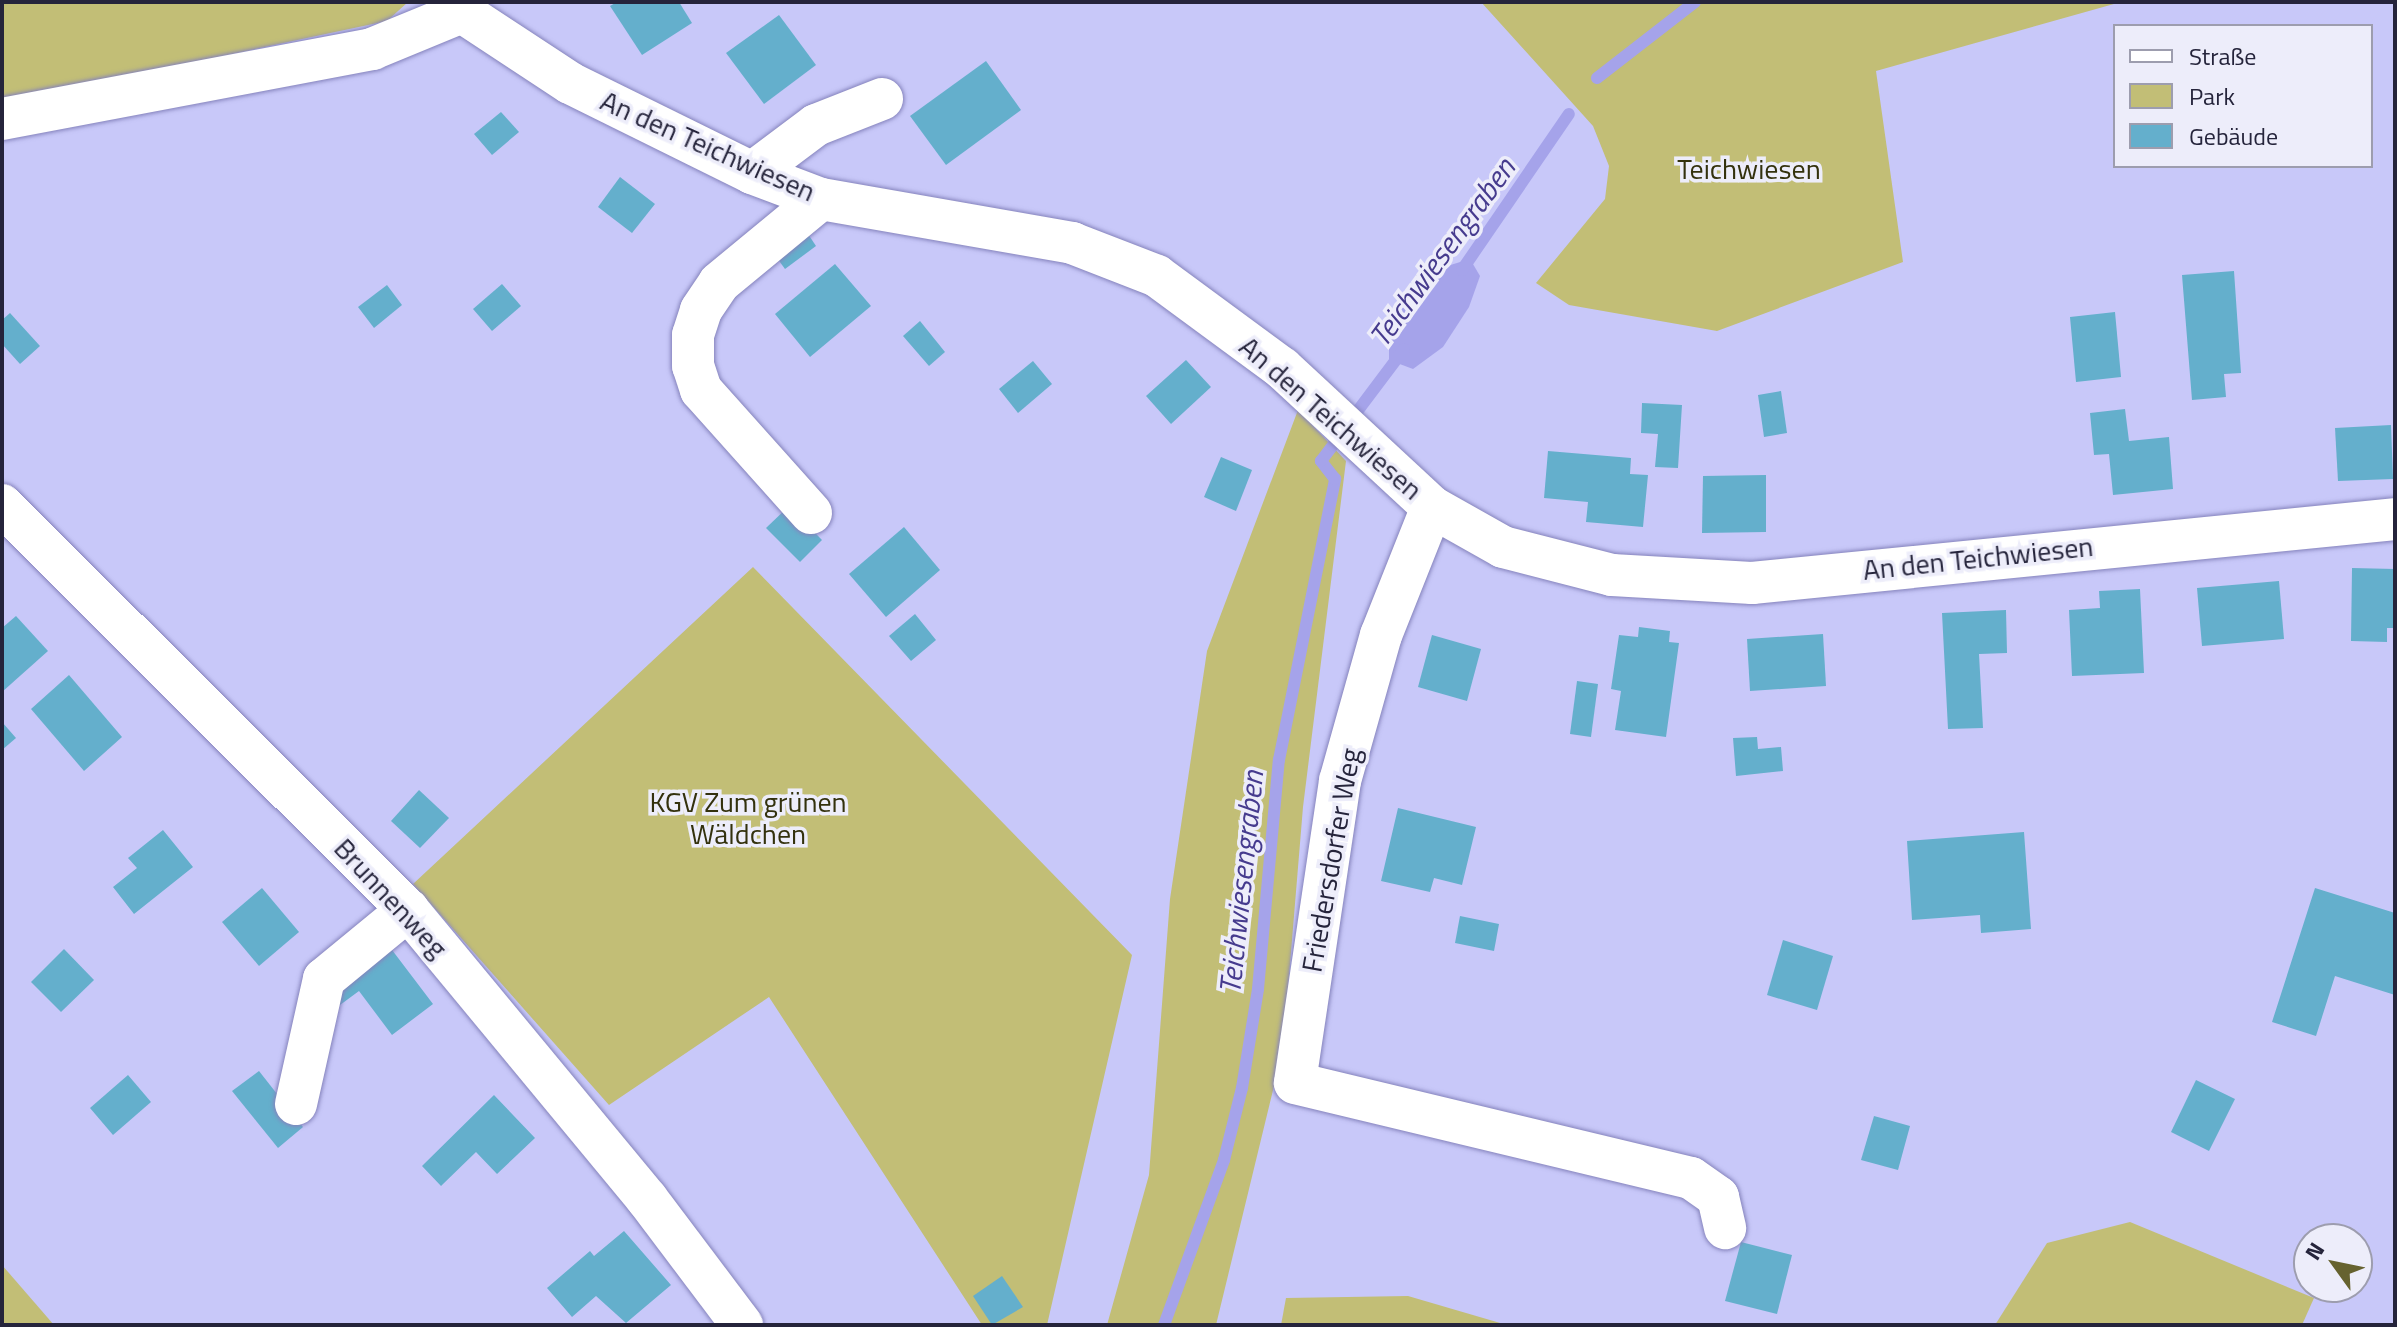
<!DOCTYPE html>
<meta charset="utf-8">
<style>
body{margin:0}
#map{position:relative;width:2397px;height:1327px;overflow:hidden;background:#c8c8f9;font-family:"Titillium Web",sans-serif}
div>[style]{position:absolute}
[style*='--x']{left:calc(var(--x)*1px);top:calc(var(--y)*1px);width:calc(var(--w)*1px);rotate:calc(var(--a)*1deg)}
.green>*{inset:0;background:#c2be76}
.water>*{inset:0;background:#a5a3ea}
.stream>*{height:12px;margin:-6px;padding:0 6px;transform-origin:6px;border-radius:6px;background:#a5a3ea}
.building>*{inset:0;background:#64afcc}
.roads{filter:drop-shadow(0 0 2px #8583bc) drop-shadow(0 0 2px #8583bc)}
.minor>*{height:42px;margin:-21px;padding:0 21px;transform-origin:21px;border-radius:21px;background:#fff}
span{translate:-50% -50%;white-space:nowrap;text-align:center;line-height:1.15;-webkit-text-stroke:7px #ededfa;paint-order:stroke}
.street-label{font-size:28px;color:#25243b}
.park-label{font-size:28px;color:#33310d}
.water-label{font-size:30px;color:#463b8e;font-style:italic}
.frame{position:absolute;inset:0;border:4px solid #25243b;pointer-events:none}
.legend{position:absolute;left:2113px;top:24px;width:260px;height:144px;box-sizing:border-box;background:#ededfa;border:2px solid #9d9dae;margin:0;padding:10px 14px;list-style:none;font-size:24px;color:#25243b}
.legend li{display:flex;align-items:center;gap:16px;height:40px}
.legend b{width:40px;border:2px solid #9d9dae}
.north{position:absolute;left:2293px;top:1223px;width:80px;height:80px;box-sizing:border-box;background:#ededfa;border:2px solid #9d9dae;border-radius:50%;rotate:303deg;font-size:22px;font-weight:700;line-height:32px;text-align:center;color:#25243b}
.north::after{content:'';display:block;margin:auto;width:28px;height:36px;background:#66622f;clip-path:polygon(50% 0,100% 100%,50% 72%,0 100%)}
</style>
<div id="map">
<div class="green">
<div style="clip-path:polygon(2px 2px,408px 2px,387px 21px,2px 103px)"></div>
<div style="clip-path:polygon(1481px 2px,2121px 2px,1876px 71px,1903px 262px,1717px 331px,1569px 305px,1536px 283px,1605px 199px,1609px 166px,1593px 126px)"></div>
<div style="clip-path:polygon(1298px 410px,1346px 461px,1303px 807px,1283px 1049px,1216px 1325px,1107px 1325px,1149px 1175px,1170px 899px,1207px 651px)"></div>
<div style="clip-path:polygon(753px 567px,1132px 955px,1047px 1325px,982px 1325px,769px 997px,609px 1105px,413px 884px)"></div>
<div style="clip-path:polygon(2130px 1222px,2314px 1298px,2302px 1325px,1995px 1325px,2047px 1243px)"></div>
<div style="clip-path:polygon(2px 1265px,54px 1325px,2px 1325px)"></div>
<div style="clip-path:polygon(1408px 1296px,1507px 1325px,1281px 1325px,1286px 1298px)"></div>
</div>
<div class="water">
<div style="clip-path:polygon(1470px 259px,1480px 276px,1469px 307px,1443px 347px,1413px 369px,1389px 360px,1389px 324px,1420px 285px,1444px 267px)"></div>
</div>
<div class="stream">
<div style="--x:1597;--y:78;--w:124;--a:-37.8"></div>
<div style="--x:1462;--y:270;--w:189;--a:-55.6"></div>
<div style="--x:1353;--y:417;--w:85;--a:-53.1"></div>
<div style="--x:1164;--y:1325;--w:176;--a:-70"></div>
<div style="--x:1224;--y:1160;--w:74;--a:-76"></div>
<div style="--x:1242;--y:1088;--w:100;--a:-80.8"></div>
<div style="--x:1258;--y:989;--w:230;--a:-84.8"></div>
<div style="--x:1279;--y:760;--w:287;--a:-78.7"></div>
<div style="--x:1335;--y:479;--w:23;--a:-128"></div>
<div style="--x:1321;--y:461;--w:20;--a:-53"></div>
</div>
<div class="building">
<div style="clip-path:polygon(617px 2px,679px 2px,692px 23px,642px 55px,610px 6px)"></div>
<div style="clip-path:polygon(779px 15px,816px 65px,764px 104px,726px 53px)"></div>
<div style="clip-path:polygon(986px 61px,1021px 110px,946px 165px,910px 116px)"></div>
<div style="clip-path:polygon(501px 112px,519px 132px,492px 155px,474px 134px)"></div>
<div style="clip-path:polygon(620px 177px,655px 204px,632px 233px,598px 207px)"></div>
<div style="clip-path:polygon(804px 228px,816px 246px,785px 269px,772px 251px)"></div>
<div style="clip-path:polygon(835px 264px,871px 306px,810px 357px,775px 314px)"></div>
<div style="clip-path:polygon(2234px 271px,2241px 373px,2224px 374px,2226px 397px,2192px 400px,2182px 275px)"></div>
<div style="clip-path:polygon(502px 284px,521px 306px,492px 331px,473px 309px)"></div>
<div style="clip-path:polygon(387px 285px,402px 305px,374px 328px,358px 307px)"></div>
<div style="clip-path:polygon(2115px 312px,2121px 377px,2076px 382px,2070px 317px)"></div>
<div style="clip-path:polygon(10px 313px,40px 346px,20px 364px,2px 344px,2px 320px)"></div>
<div style="clip-path:polygon(920px 321px,945px 352px,929px 366px,903px 336px)"></div>
<div style="clip-path:polygon(1186px 360px,1211px 387px,1171px 424px,1146px 396px)"></div>
<div style="clip-path:polygon(1033px 361px,1052px 384px,1018px 413px,999px 389px)"></div>
<div style="clip-path:polygon(1781px 391px,1787px 433px,1764px 437px,1758px 395px)"></div>
<div style="clip-path:polygon(1642px 403px,1682px 405px,1678px 468px,1655px 467px,1658px 434px,1641px 433px)"></div>
<div style="clip-path:polygon(2125px 409px,2129px 441px,2169px 437px,2173px 489px,2113px 495px,2109px 454px,2094px 455px,2090px 413px)"></div>
<div style="clip-path:polygon(2391px 425px,2393px 479px,2338px 481px,2335px 428px)"></div>
<div style="clip-path:polygon(1548px 451px,1631px 458px,1630px 474px,1648px 475px,1643px 527px,1586px 522px,1588px 502px,1544px 498px)"></div>
<div style="clip-path:polygon(1221px 457px,1252px 470px,1236px 511px,1204px 497px)"></div>
<div style="clip-path:polygon(1766px 475px,1766px 532px,1702px 533px,1703px 476px)"></div>
<div style="clip-path:polygon(789px 506px,822px 540px,800px 562px,766px 528px)"></div>
<div style="clip-path:polygon(904px 527px,940px 570px,886px 617px,849px 574px)"></div>
<div style="clip-path:polygon(2352px 568px,2395px 569px,2395px 628px,2387px 628px,2387px 642px,2351px 641px)"></div>
<div style="clip-path:polygon(2279px 581px,2284px 639px,2202px 646px,2197px 588px)"></div>
<div style="clip-path:polygon(2140px 589px,2144px 673px,2072px 676px,2069px 610px,2100px 608px,2099px 591px)"></div>
<div style="clip-path:polygon(2006px 610px,2007px 653px,1979px 654px,1983px 728px,1948px 729px,1942px 613px)"></div>
<div style="clip-path:polygon(915px 614px,936px 640px,911px 661px,889px 636px)"></div>
<div style="clip-path:polygon(16px 616px,48px 651px,2px 692px,2px 628px)"></div>
<div style="clip-path:polygon(1639px 627px,1670px 631px,1669px 642px,1679px 643px,1666px 737px,1615px 730px,1621px 691px,1611px 689px,1619px 635px,1638px 637px)"></div>
<div style="clip-path:polygon(1823px 634px,1826px 686px,1750px 691px,1747px 639px)"></div>
<div style="clip-path:polygon(1432px 635px,1481px 649px,1467px 701px,1418px 687px)"></div>
<div style="clip-path:polygon(69px 675px,122px 737px,84px 771px,31px 709px)"></div>
<div style="clip-path:polygon(1577px 681px,1598px 684px,1591px 737px,1570px 734px)"></div>
<div style="clip-path:polygon(2px 722px,16px 738px,2px 750px)"></div>
<div style="clip-path:polygon(1757px 737px,1758px 749px,1781px 747px,1783px 771px,1736px 776px,1733px 738px)"></div>
<div style="clip-path:polygon(419px 790px,449px 818px,420px 848px,391px 821px)"></div>
<div style="clip-path:polygon(1398px 808px,1476px 827px,1462px 885px,1434px 878px,1430px 892px,1381px 881px)"></div>
<div style="clip-path:polygon(163px 830px,193px 867px,134px 914px,113px 887px,137px 868px,128px 858px)"></div>
<div style="clip-path:polygon(2024px 832px,2031px 929px,1981px 933px,1980px 915px,1912px 920px,1907px 841px)"></div>
<div style="clip-path:polygon(262px 888px,299px 932px,259px 966px,222px 922px)"></div>
<div style="clip-path:polygon(2315px 888px,2395px 913px,2395px 995px,2335px 976px,2316px 1036px,2272px 1022px)"></div>
<div style="clip-path:polygon(1460px 916px,1499px 924px,1494px 951px,1455px 943px)"></div>
<div style="clip-path:polygon(1783px 940px,1833px 956px,1817px 1010px,1767px 995px)"></div>
<div style="clip-path:polygon(386px 942px,433px 1004px,392px 1035px,359px 991px,340px 1005px,326px 988px)"></div>
<div style="clip-path:polygon(64px 949px,94px 980px,61px 1012px,31px 982px)"></div>
<div style="clip-path:polygon(259px 1071px,303px 1127px,278px 1148px,232px 1091px)"></div>
<div style="clip-path:polygon(128px 1075px,151px 1102px,113px 1135px,90px 1108px)"></div>
<div style="clip-path:polygon(2196px 1080px,2235px 1099px,2209px 1151px,2171px 1132px)"></div>
<div style="clip-path:polygon(494px 1095px,535px 1138px,497px 1174px,476px 1152px,441px 1186px,422px 1166px)"></div>
<div style="clip-path:polygon(1874px 1116px,1910px 1126px,1898px 1170px,1861px 1160px)"></div>
<div style="clip-path:polygon(624px 1231px,671px 1285px,626px 1323px,596px 1296px,572px 1317px,547px 1288px,590px 1251px,594px 1256px)"></div>
<div style="clip-path:polygon(1741px 1242px,1792px 1255px,1777px 1314px,1725px 1301px)"></div>
<div style="clip-path:polygon(1002px 1276px,1023px 1307px,992px 1325px,973px 1296px)"></div>
</div>
<div class="roads">
<div class="minor">
<div style="--x:2;--y:119;--w:377;--a:-10.7"></div>
<div style="--x:372;--y:49;--w:97;--a:-22.3"></div>
<div style="--x:462;--y:12;--w:129;--a:33.3"></div>
<div style="--x:570;--y:83;--w:203;--a:26.3"></div>
<div style="--x:752;--y:173;--w:74;--a:20.6"></div>
<div style="--x:821;--y:199;--w:255;--a:9.9"></div>
<div style="--x:1072;--y:243;--w:91;--a:21.2"></div>
<div style="--x:1157;--y:276;--w:155;--a:36.4"></div>
<div style="--x:1282;--y:368;--w:205;--a:42.8"></div>
<div style="--x:1432;--y:507;--w:81;--a:29.4"></div>
<div style="--x:1503;--y:547;--w:113;--a:14.4"></div>
<div style="--x:1612;--y:575;--w:140;--a:3.3"></div>
<div style="--x:1752;--y:583;--w:646;--a:-5.68"></div>
<div style="--x:752;--y:173;--w:80;--a:-36.9"></div>
<div style="--x:816;--y:125;--w:71;--a:-21.5"></div>
<div style="--x:2;--y:505;--w:573;--a:44.93"></div>
<div style="--x:408;--y:910;--w:375;--a:50.4"></div>
<div style="--x:647;--y:1199;--w:158;--a:53"></div>
<div style="--x:1432;--y:507;--w:138;--a:111.7"></div>
<div style="--x:1381;--y:635;--w:152;--a:105.7"></div>
<div style="--x:1340;--y:781;--w:305;--a:98.5"></div>
<div style="--x:1295;--y:1083;--w:407;--a:13.5"></div>
<div style="--x:1691;--y:1178;--w:33;--a:35"></div>
<div style="--x:1718;--y:1197;--w:32;--a:77"></div>
<div style="--x:811;--y:513;--w:165;--a:-131.8"></div>
<div style="--x:701;--y:390;--w:25;--a:-108"></div>
<div style="--x:693;--y:366;--w:31;--a:-90"></div>
<div style="--x:693;--y:335;--w:26;--a:-72"></div>
<div style="--x:701;--y:310;--w:32;--a:-56"></div>
<div style="--x:719;--y:283;--w:132;--a:-39.5"></div>
<div style="--x:296;--y:1104;--w:128;--a:-77.4"></div>
<div style="--x:324;--y:979;--w:109;--a:-39.4"></div>
</div>
</div>
<div class="street-label">
<span style="left:708px;top:146px;rotate:24deg">An den Teichwiesen</span>
<span style="left:1331px;top:418px;rotate:41deg">An den Teichwiesen</span>
<span style="left:1978px;top:558px;rotate:-6deg">An den Teichwiesen</span>
<span style="left:1331px;top:860px;rotate:-80deg">Friedersdorfer Weg</span>
<span style="left:391px;top:898px;rotate:47deg">Brunnenweg</span>
</div>
<div class="park-label">
<span style="left:1749px;top:169px">Teichwiesen</span>
<span style="left:748px;top:818px">KGV Zum grünen<br>Wäldchen</span>
</div>
<div class="water-label">
<span style="left:1442px;top:252px;rotate:-54deg">Teichwiesengraben</span>
<span style="left:1241px;top:882px;rotate:-84deg">Teichwiesengraben</span>
</div>
<div class="frame"></div>
<ul class="legend">
<li><b style="height:10px;background:#fff"></b>Straße</li>
<li><b style="height:22px;background:#c2be76"></b>Park</li>
<li><b style="height:22px;background:#64afcc"></b>Gebäude</li>
</ul>
<div class="north">N</div>
</div>
